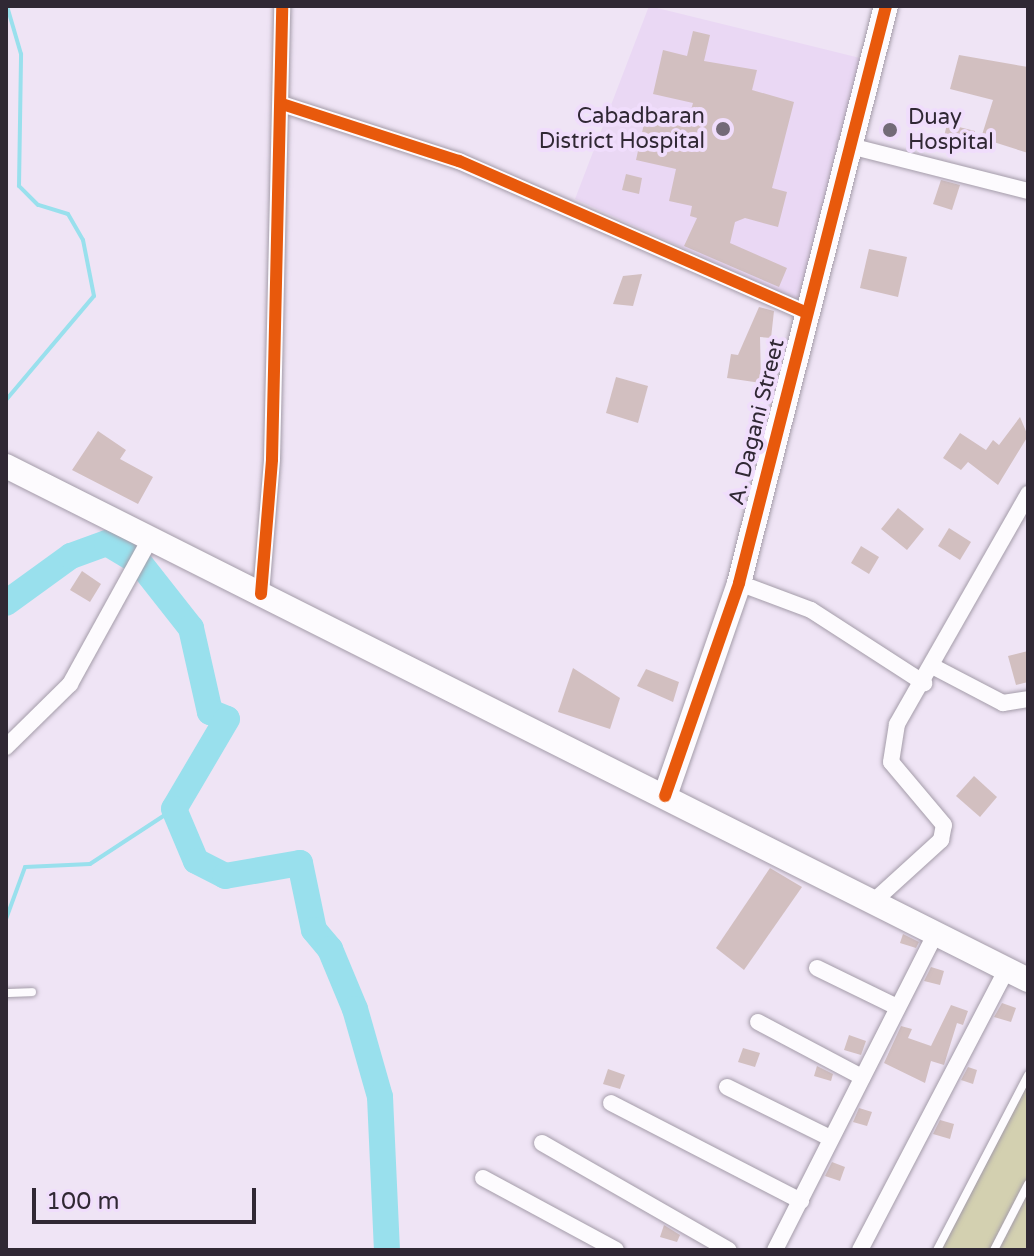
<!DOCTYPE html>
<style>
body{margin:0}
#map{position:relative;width:1034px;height:1256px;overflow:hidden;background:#efe4f5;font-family:"Varela Round",sans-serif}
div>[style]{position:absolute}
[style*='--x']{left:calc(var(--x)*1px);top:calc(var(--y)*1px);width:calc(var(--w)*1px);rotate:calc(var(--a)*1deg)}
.built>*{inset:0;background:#ead8f4}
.green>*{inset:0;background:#d3d0b0}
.stream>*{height:4px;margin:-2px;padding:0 2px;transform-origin:2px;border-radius:2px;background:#99e0ed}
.river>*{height:26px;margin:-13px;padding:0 13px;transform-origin:13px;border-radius:13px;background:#99e0ed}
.building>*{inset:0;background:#d2bfc0}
.roads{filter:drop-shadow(0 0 2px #a49ca9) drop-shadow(0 0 2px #a49ca9)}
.lane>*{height:8px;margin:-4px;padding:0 4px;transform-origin:4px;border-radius:4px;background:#fdfbfe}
.street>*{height:16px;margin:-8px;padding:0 8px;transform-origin:8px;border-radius:8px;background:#fdfbfe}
.secondary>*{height:24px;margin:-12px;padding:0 12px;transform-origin:12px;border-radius:12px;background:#fdfbfe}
.cycleway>*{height:12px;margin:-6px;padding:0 6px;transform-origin:6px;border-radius:6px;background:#e8590c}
.dots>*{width:22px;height:22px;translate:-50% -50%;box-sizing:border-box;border:4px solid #f0ddfc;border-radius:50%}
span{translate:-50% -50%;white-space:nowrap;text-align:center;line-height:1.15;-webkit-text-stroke:8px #f0ddfc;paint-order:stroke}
.poi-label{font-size:22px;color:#302834}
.right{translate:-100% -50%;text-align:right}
.left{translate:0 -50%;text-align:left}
.street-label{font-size:22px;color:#302834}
.frame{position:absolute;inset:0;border:8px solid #302834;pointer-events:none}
.scale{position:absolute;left:32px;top:1188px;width:224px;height:36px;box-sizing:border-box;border:4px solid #302834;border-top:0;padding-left:10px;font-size:24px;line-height:28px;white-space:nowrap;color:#302834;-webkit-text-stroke:6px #f0ddfc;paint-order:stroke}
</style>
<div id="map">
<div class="built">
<div style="clip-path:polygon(649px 6px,864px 59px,798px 300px,575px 199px)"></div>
</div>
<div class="green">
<div style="clip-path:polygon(1028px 1074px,1028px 1250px,937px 1250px)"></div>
</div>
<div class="stream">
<div style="--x:6;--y:400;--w:136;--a:-49.8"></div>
<div style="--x:94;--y:296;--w:57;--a:-101.1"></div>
<div style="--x:83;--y:240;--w:30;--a:-120"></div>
<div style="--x:68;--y:214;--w:31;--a:-163"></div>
<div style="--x:38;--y:205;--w:27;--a:-135"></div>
<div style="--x:19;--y:186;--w:132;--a:-89.1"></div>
<div style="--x:21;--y:54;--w:50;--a:-106.3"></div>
<div style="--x:6;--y:919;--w:55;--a:-69.9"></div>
<div style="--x:25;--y:867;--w:65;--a:-2.6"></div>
<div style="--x:90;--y:864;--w:100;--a:-33.2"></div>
</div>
<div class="river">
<div style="--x:6;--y:603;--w:80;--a:-35.9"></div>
<div style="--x:71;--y:556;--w:38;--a:-20"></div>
<div style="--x:107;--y:543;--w:37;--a:31"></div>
<div style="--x:139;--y:562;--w:84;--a:51.8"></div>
<div style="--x:191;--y:628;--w:86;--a:77.3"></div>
<div style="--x:210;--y:712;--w:18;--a:22"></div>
<div style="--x:227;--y:719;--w:104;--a:120.5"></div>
<div style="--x:174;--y:809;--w:56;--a:67.1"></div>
<div style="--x:196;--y:861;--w:33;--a:27"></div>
<div style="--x:225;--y:876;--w:76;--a:-9.8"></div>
<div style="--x:300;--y:863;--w:68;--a:78.2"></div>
<div style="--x:314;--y:930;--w:25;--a:50"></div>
<div style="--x:330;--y:949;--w:65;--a:67.4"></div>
<div style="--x:355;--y:1009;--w:91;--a:74.1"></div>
<div style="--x:380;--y:1097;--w:153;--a:87.4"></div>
</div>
<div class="building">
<div style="clip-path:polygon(693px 31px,710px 35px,704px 61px,757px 70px,752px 90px,794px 102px,772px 188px,787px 192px,778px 227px,745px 218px,735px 222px,730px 243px,787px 268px,779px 287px,684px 246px,697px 218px,690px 216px,692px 206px,669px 201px,676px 169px,636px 160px,645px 119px,686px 127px,693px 103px,653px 94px,663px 50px,687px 56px)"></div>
<div style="clip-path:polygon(959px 55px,1028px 67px,1028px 153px,981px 138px,993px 100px,950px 89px)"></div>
<div style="clip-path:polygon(947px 124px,975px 131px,970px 151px,942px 145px)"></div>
<div style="clip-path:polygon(626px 174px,642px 178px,639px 194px,622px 190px)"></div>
<div style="clip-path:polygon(941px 180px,960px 185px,952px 210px,933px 204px)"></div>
<div style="clip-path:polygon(869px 249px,907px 257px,898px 297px,860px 288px)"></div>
<div style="clip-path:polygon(642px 274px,633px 306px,613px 304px,623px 276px)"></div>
<div style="clip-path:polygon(759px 307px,774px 311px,771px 338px,760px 337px,761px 383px,727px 378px,731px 354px,738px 355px)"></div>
<div style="clip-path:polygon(616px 377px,648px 386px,638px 423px,606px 413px)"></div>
<div style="clip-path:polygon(1020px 417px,1028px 436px,998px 485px,968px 462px,961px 470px,943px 458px,960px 433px,986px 450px,993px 440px,999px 445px)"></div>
<div style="clip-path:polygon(98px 431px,126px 450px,120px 459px,153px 477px,138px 504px,72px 470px)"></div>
<div style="clip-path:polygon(898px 508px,924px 529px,907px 550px,881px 529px)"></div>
<div style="clip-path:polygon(949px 528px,971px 542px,960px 560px,938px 546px)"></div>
<div style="clip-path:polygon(861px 546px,879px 557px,869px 574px,851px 563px)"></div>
<div style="clip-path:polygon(82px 571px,101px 584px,90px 602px,70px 590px)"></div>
<div style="clip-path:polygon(1028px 651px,1028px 682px,1016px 685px,1008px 656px)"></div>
<div style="clip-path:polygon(573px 668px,620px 698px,610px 729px,558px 712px)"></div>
<div style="clip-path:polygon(646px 669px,679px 682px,673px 702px,637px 686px)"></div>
<div style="clip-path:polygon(974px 776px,997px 797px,980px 817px,956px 796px)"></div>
<div style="clip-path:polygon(770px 868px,802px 887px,744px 970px,716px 948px)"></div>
<div style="clip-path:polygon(903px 934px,919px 942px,916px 948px,900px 943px)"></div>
<div style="clip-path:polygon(931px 967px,944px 971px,940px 985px,924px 981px)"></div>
<div style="clip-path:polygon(1002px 1003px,1016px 1008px,1011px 1022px,994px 1017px)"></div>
<div style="clip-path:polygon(951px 1005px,968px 1011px,963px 1025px,957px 1023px,944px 1065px,931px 1061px,925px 1083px,884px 1063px,901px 1026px,912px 1029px,908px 1038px,931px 1046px)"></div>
<div style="clip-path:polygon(849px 1035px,866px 1041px,861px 1055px,844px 1050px)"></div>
<div style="clip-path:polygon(743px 1048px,760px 1053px,755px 1067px,738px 1062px)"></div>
<div style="clip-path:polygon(817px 1066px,833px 1074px,831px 1081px,814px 1076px)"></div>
<div style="clip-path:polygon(968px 1067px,977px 1070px,973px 1084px,961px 1080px)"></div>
<div style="clip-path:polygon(608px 1069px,625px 1075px,620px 1089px,603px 1084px)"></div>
<div style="clip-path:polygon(859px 1108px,872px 1112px,867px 1126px,853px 1122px)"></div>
<div style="clip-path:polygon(940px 1120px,954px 1124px,950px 1139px,933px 1134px)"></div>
<div style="clip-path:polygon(832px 1162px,845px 1167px,840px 1181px,825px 1176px)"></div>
<div style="clip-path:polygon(664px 1225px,680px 1235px,677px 1242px,660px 1237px)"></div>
</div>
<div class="roads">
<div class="lane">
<div style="--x:6;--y:993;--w:26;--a:-2"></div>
<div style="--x:937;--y:1250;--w:197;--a:-62.5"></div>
<div style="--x:994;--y:1250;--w:74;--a:-62.7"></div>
</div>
<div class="street">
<div style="--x:282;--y:104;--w:186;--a:17.9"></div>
<div style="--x:459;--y:161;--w:377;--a:23.6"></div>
<div style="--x:846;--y:145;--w:188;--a:14.2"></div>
<div style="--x:739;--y:583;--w:77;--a:20.6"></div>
<div style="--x:811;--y:610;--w:135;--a:32.9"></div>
<div style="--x:261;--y:594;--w:135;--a:-85.3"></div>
<div style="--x:272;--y:459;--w:453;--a:-88.7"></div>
<div style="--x:934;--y:667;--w:78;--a:27.6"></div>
<div style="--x:1003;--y:703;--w:25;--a:-9"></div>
<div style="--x:6;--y:747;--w:90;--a:-44.5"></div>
<div style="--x:70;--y:684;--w:168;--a:-61.1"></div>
<div style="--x:874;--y:901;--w:91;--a:-42.3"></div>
<div style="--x:941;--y:840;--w:15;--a:-79"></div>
<div style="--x:944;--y:825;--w:82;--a:-130.1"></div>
<div style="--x:891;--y:762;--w:38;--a:-81"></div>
<div style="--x:897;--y:724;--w:265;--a:-60.3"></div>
<div style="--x:817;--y:968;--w:89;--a:26"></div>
<div style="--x:758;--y:1022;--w:118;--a:27.9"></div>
<div style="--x:727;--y:1087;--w:115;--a:26.3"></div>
<div style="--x:611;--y:1103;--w:214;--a:27.3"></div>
<div style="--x:542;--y:1143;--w:215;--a:29.8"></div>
<div style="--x:483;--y:1178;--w:151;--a:28.4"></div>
<div style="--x:775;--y:1250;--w:356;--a:-63.1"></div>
<div style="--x:860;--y:1250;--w:317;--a:-62.4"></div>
</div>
<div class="secondary">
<div style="--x:6;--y:466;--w:1144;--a:26.7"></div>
<div style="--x:665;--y:796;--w:225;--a:-70.8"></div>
<div style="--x:739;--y:583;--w:595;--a:-75.71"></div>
</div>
</div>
<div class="cycleway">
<div style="--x:282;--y:104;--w:186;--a:17.9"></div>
<div style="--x:459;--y:161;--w:377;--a:23.6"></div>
<div style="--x:261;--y:594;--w:135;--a:-85.3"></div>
<div style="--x:272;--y:459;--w:453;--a:-88.7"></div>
<div style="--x:665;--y:796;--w:225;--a:-70.8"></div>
<div style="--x:739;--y:583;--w:595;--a:-75.71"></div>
</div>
<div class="dots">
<div style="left:723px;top:129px;background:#736a78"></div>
<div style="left:890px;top:130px;background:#736a78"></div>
</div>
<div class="poi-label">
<span class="right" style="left:705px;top:129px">Cabadbaran<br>District Hospital</span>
<span class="left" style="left:908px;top:130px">Duay<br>Hospital</span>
</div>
<div class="street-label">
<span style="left:757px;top:422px;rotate:-76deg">A. Dagani Street</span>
</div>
<div class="frame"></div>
<div class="scale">100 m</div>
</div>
